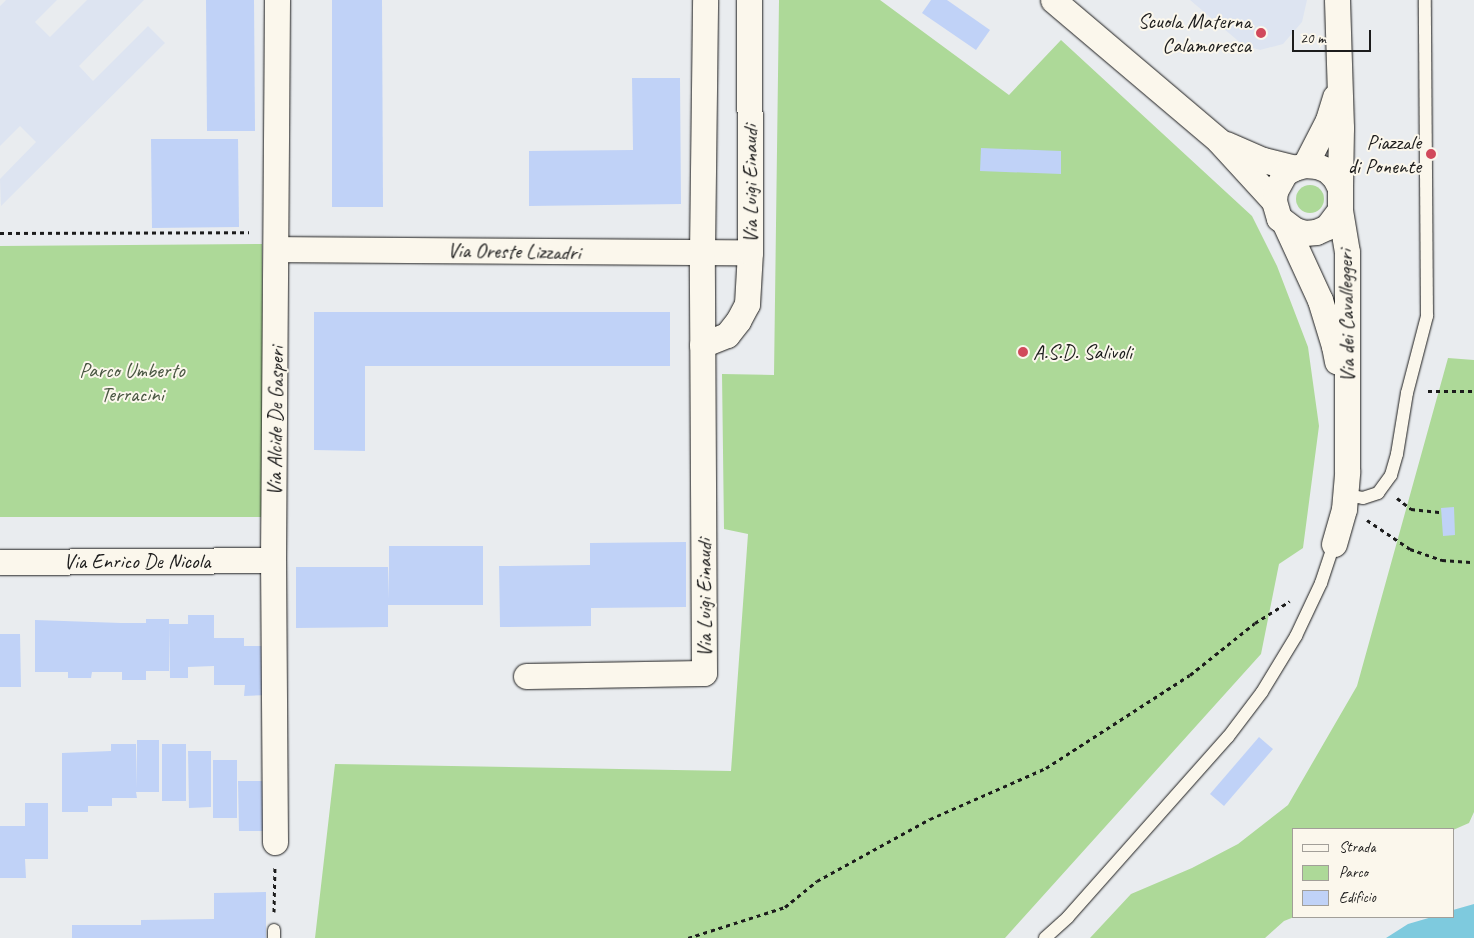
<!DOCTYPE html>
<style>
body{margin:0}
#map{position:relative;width:1474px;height:938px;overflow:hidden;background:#e9ecef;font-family:Caveat,sans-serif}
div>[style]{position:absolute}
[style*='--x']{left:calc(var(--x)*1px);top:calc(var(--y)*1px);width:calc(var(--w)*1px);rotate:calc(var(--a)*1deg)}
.built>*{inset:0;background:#dde4f1}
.green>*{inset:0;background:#add998}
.round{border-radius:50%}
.water>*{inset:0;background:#7ecade}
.building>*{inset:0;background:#c0d2f7}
.path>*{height:3px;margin-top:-1.5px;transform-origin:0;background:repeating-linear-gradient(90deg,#1c1c1c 0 4px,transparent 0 8px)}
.roads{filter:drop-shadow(0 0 1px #1c1c1c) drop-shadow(0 0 1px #1c1c1c)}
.service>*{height:12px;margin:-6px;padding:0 6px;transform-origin:6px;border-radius:6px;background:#fbf7ec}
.minor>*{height:25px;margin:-12.5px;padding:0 12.5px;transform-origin:12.5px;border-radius:12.5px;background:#fbf7ec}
.dots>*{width:14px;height:14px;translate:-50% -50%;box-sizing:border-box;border:2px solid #fbf7ec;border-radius:50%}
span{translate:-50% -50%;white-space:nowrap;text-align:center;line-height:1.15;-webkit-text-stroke:4px #fbf7ec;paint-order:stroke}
.poi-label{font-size:21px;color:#1c1c1c}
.right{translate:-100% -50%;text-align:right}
.left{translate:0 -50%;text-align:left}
.street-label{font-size:21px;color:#1c1c1c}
.park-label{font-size:21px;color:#485541}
.legend{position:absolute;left:1292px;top:828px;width:162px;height:90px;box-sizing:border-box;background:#fbf7ec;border:1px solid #a29f99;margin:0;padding:6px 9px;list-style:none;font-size:15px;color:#1c1c1c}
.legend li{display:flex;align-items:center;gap:10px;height:25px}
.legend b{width:25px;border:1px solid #a29f99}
.scale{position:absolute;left:1292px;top:30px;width:79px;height:22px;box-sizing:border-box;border:2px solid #1c1c1c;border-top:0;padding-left:6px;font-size:15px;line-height:18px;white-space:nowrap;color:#1c1c1c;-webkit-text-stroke:4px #fbf7ec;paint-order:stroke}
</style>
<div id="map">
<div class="built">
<div style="clip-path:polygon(6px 0,57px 0,35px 22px,50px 37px,87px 0,144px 0,79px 66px,93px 81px,148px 26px,165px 43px,1px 206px,0 179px,36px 142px,20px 126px,0 146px,0 6px)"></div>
<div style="clip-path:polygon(1190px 0,1307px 0,1302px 22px,1283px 44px,1260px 50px,1243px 45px)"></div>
</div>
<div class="green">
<div style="clip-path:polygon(779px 0,880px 0,1009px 95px,1061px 40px,1252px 216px,1277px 266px,1308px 347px,1319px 426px,1303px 548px,1279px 564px,1261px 654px,1005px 938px,315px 938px,335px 764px,731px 771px,748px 534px,724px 529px,722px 374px,774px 375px)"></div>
<div class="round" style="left:1296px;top:185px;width:28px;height:28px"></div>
<div style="clip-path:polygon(262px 244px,264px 517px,0 517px,0 246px)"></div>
<div style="clip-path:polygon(1448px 358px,1474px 360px,1474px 812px,1469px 823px,1453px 830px,1293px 829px,1294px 917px,1284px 921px,1265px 938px,1090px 938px,1131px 894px,1192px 868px,1238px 844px,1288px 805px,1357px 686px)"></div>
</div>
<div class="water">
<div style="clip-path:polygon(1474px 904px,1474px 938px,1386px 938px,1408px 924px,1432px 917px,1453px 917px,1453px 910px)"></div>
</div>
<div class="building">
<div style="clip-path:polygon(206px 0,254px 0,255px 131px,207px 131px)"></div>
<div style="clip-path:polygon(332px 0,382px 0,383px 207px,332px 207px)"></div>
<div style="clip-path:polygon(931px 0,947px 0,990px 30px,976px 50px,922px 13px)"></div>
<div style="clip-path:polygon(632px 78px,680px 78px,681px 204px,529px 206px,529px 151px,633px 150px)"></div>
<div style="clip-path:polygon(151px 139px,238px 139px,239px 227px,152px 228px)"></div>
<div style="clip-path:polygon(981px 148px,1061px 151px,1061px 174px,980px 171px)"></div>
<div style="clip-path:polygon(314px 312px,670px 312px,670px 366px,365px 366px,365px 451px,314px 450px)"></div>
<div style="clip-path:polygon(1454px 507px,1455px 535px,1443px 536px,1441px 508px)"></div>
<div style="clip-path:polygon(686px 542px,686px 607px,591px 608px,591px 626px,500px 627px,499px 566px,590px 565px,590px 543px)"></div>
<div style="clip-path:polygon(389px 546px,483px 546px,483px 605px,388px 605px,388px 627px,296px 628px,296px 567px,388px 567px,389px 599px)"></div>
<div style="clip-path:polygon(188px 615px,214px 615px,214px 638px,244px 638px,244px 646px,268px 646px,268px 695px,244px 696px,245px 685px,214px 685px,214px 666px,188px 667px,188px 678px,170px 678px,169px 624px,188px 624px)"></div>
<div style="clip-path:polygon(146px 619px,169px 619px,169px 671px,146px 671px,146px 680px,122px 680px,122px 672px,92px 672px,91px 678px,68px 678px,68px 672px,35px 672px,35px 620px,121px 623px,146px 623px)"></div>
<div style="clip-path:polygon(0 634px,20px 634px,21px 687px,0 687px)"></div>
<div style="clip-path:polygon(1259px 737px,1273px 749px,1224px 806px,1210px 794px)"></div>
<div style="clip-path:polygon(137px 740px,159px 740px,159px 792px,136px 792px,137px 798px,112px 798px,112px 806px,88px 806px,88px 812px,62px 812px,62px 753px,111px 751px,111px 744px,136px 744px,137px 788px)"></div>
<div style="clip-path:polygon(162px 744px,186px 744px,186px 801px,162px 801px)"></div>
<div style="clip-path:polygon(188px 751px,211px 751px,211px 807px,189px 808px)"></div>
<div style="clip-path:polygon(213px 760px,237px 760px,237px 818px,213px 818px)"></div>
<div style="clip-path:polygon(238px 781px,269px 781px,269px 831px,239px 831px)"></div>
<div style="clip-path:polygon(25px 803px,48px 803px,48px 859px,25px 859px,26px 878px,0 878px,0 826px,25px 826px)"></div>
<div style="clip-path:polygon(266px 892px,266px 938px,72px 938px,72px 925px,141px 925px,141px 920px,214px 919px,214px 893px)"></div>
</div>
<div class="path">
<div style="--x:0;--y:233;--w:249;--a:-0.2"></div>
<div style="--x:1428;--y:391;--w:46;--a:0"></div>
<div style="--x:1397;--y:498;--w:18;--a:38"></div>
<div style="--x:1411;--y:509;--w:30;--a:6"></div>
<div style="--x:1367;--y:520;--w:52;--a:34"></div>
<div style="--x:1410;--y:549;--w:34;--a:19"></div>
<div style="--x:1442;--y:560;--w:32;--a:4"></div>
<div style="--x:274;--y:912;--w:46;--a:-88.8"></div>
<div style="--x:688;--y:938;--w:102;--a:-17.7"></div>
<div style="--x:785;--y:907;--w:41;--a:-39.1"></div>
<div style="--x:817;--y:881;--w:129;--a:-28.8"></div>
<div style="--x:930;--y:819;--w:127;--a:-23.7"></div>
<div style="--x:1046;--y:768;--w:171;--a:-32.9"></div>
<div style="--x:1190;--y:675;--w:83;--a:-38.7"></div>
<div style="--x:1255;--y:623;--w:41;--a:-32.2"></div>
</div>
<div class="roads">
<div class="service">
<div style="--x:1345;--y:495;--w:18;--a:9"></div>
<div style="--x:1363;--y:498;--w:16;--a:-18"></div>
<div style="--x:1378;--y:493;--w:22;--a:-54"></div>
<div style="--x:1391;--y:475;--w:22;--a:-74"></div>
<div style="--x:1397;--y:454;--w:62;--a:-80.7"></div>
<div style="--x:1407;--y:393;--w:80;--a:-75.4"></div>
<div style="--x:1427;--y:316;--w:316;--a:-90.4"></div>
<div style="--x:274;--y:938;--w:8;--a:-90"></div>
<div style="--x:1045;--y:938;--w:31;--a:-42"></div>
<div style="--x:1068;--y:917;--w:241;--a:-48.4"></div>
<div style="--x:1228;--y:737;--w:56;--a:-52.9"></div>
<div style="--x:1262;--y:692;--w:66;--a:-58.7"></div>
<div style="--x:1296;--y:636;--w:59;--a:-64.7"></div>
<div style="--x:1321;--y:583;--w:41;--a:-71.6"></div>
</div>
<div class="minor">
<div style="--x:1053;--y:0;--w:218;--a:40.3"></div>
<div style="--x:1219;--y:141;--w:81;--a:47.5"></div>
<div style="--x:1337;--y:0;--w:128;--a:88.2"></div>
<div style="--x:1341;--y:128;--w:60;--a:91"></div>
<div style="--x:1226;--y:144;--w:40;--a:23.4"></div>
<div style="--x:1263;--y:160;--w:32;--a:14"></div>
<div style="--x:1305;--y:165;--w:51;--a:-62.9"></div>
<div style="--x:1328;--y:120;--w:24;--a:-73"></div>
<div style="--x:1285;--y:224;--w:84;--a:65.3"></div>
<div style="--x:1320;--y:300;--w:48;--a:73.1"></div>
<div style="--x:1334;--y:346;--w:16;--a:79"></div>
<div style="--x:277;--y:249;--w:473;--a:0.4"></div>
<div style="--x:702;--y:345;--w:27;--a:-22"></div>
<div style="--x:727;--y:335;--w:18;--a:-52"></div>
<div style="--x:738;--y:321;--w:19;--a:-62"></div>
<div style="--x:747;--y:304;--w:52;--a:-86.7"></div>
<div style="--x:750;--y:252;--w:252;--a:-90.2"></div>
<div style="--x:1334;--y:544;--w:36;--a:-74"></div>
<div style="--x:1344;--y:509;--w:38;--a:-85"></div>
<div style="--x:1347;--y:471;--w:219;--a:-90"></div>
<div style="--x:1347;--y:252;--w:43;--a:-99.5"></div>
<div style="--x:1340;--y:210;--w:22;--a:-90"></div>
<div style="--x:1340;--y:188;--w:11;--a:-117"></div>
<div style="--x:1335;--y:178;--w:11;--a:-135"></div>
<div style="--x:1327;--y:170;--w:11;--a:-158"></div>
<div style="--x:1317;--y:166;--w:12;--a:-175"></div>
<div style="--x:1305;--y:165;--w:11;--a:165"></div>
<div style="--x:1294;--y:168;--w:10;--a:151"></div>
<div style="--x:1285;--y:173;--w:21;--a:119"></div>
<div style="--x:1275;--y:191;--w:10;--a:96"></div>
<div style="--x:1274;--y:201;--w:18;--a:74"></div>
<div style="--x:1279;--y:218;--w:20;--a:37"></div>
<div style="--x:1295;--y:230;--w:10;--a:17"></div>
<div style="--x:1305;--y:233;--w:11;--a:-5"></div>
<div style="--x:1316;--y:232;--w:12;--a:-24"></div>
<div style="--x:1327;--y:227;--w:21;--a:-53"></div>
<div style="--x:0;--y:562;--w:273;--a:-0.4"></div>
<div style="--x:526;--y:676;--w:178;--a:-1"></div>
<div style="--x:704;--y:673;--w:420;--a:-90.3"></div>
<div style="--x:702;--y:253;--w:253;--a:-89.3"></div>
<div style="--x:275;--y:842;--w:282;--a:-90.4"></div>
<div style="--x:273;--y:560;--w:560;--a:-89.59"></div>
</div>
</div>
<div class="dots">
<div style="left:1261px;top:33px;background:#d1495b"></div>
<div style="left:1431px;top:154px;background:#d1495b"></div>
<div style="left:1023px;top:352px;background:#d1495b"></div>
</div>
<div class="poi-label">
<span class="right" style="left:1251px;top:33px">Scuola Materna<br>Calamoresca</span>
<span class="right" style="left:1421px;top:154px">Piazzale<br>di Ponente</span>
<span class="left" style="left:1033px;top:352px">A.S.D. Salivoli</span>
</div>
<div class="street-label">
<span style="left:750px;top:184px;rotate:-90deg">Via Luigi Einaudi</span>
<span style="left:514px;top:251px;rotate:1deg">Via Oreste Lizzadri</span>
<span style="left:1346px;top:316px;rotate:-91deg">Via dei Cavalleggeri</span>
<span style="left:275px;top:421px;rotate:-89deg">Via Alcide De Gasperi</span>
<span style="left:137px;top:561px">Via Enrico De Nicola</span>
<span style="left:704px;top:598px;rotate:-90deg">Via Luigi Einaudi</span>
</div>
<div class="park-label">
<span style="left:132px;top:382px">Parco Umberto<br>Terracini</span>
</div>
<ul class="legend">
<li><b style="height:6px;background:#fbf7ec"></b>Strada</li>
<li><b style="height:14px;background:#add998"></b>Parco</li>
<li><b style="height:14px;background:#c0d2f7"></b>Edificio</li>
</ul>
<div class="scale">20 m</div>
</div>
